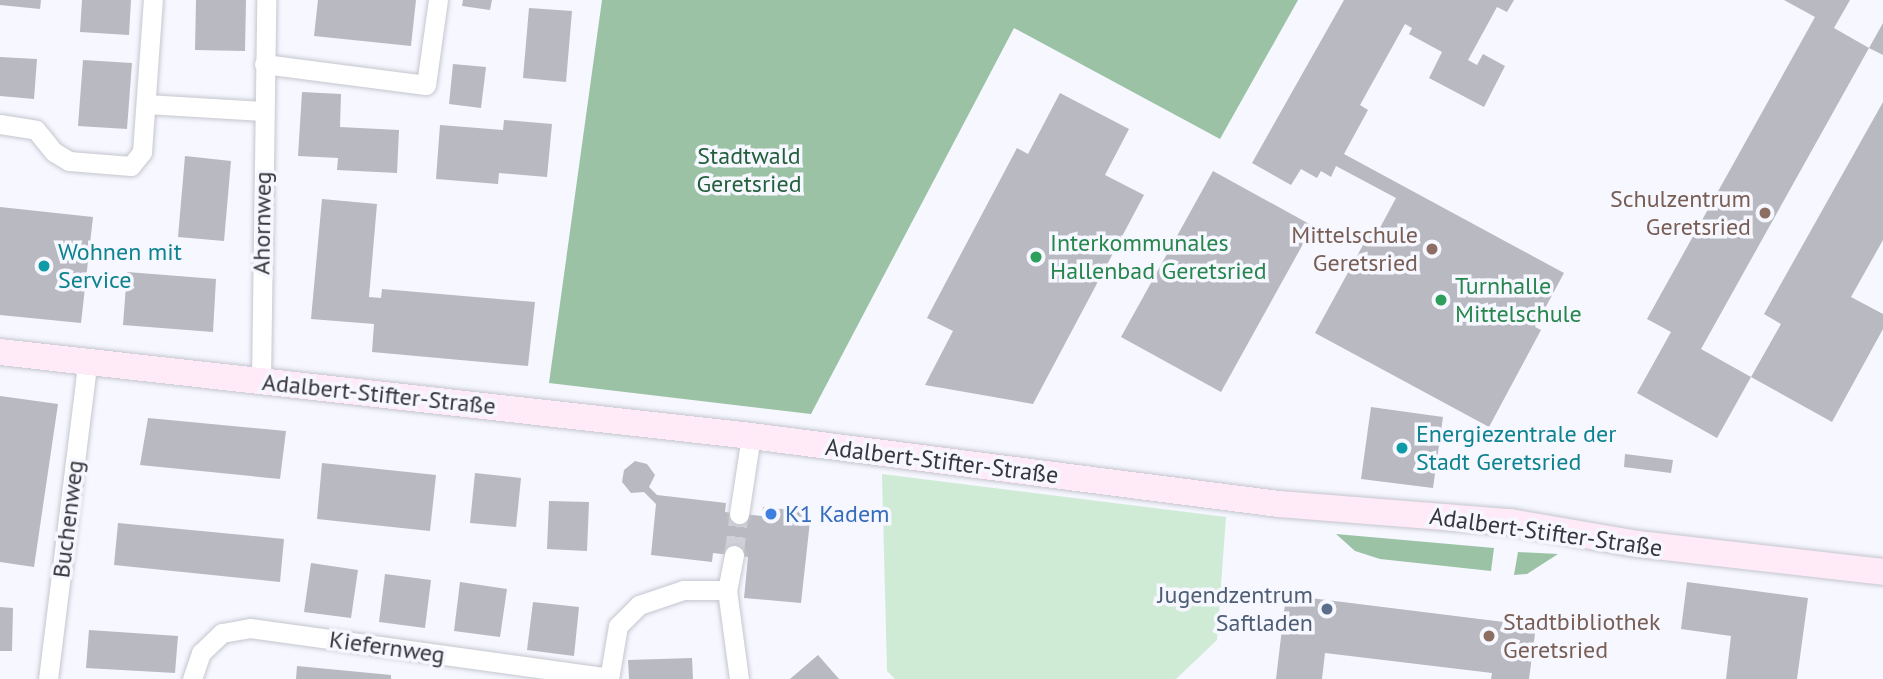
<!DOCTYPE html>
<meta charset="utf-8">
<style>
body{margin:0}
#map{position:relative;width:1883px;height:679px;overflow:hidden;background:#f6f7ff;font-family:"PT Sans",sans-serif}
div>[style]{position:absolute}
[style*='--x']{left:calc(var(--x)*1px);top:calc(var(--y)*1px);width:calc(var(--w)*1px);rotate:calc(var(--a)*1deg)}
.green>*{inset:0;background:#cfebd6}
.forest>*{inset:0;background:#9cc2a6}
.building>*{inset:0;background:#b9b9c1}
.street-tunnel>*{height:19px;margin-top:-9.5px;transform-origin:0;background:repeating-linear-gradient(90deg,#d0d1d8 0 19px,transparent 0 29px)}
.roads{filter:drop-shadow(0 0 2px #c5c6ce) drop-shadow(0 0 2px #c5c6ce)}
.street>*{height:19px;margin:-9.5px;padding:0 9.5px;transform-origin:9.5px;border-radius:9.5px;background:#fff}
.secondary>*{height:26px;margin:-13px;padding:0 13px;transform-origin:13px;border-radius:13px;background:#ffeaf8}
.dots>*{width:19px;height:19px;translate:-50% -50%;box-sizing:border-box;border:4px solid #f6f7ff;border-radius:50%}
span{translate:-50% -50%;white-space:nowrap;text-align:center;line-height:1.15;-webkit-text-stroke:7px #f6f7ff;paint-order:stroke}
.park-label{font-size:24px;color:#235f3a}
.education-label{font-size:24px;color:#785e54}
.right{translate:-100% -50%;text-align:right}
.left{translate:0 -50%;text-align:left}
.street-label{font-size:24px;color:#37373b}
.leisure-label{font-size:24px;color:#27864d}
.culture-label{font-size:24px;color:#0d838f}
.shop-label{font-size:24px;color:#366cbe}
.service-label{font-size:24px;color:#4e5e75}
</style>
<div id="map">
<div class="green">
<div style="clip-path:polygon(882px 474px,1226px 517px,1217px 640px,1176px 679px,895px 679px,887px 671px)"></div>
</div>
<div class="forest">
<div style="clip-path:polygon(602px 0,1298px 0,1220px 139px,1014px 28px,811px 414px,549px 383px)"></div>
<div style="clip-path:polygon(1336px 534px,1494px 548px,1491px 571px,1380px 559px,1355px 551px)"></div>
<div style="clip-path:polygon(1518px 552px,1558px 554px,1527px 574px,1514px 575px)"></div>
</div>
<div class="building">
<div style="clip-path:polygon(0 0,41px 0,40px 9px,0 5px)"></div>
<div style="clip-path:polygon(82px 0,131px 0,129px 35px,80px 32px)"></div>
<div style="clip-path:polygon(196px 0,246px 0,245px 51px,195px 50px)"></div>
<div style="clip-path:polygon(318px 0,416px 0,411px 46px,314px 36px)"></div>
<div style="clip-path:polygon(463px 0,492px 0,490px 10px,462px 6px)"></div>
<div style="clip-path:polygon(1344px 0,1514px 0,1507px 12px,1497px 7px,1468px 60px,1477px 65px,1483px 54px,1505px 66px,1484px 107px,1429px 78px,1442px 52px,1409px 34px,1412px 28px,1405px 24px,1360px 105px,1368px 110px,1344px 154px,1564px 273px,1535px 327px,1541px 330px,1489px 427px,1315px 333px,1369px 234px,1375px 237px,1396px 198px,1336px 166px,1331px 177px,1321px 171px,1317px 178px,1301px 169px,1291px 185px,1252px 163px)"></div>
<div style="clip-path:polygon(1784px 0,1850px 0,1834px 28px,1869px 48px,1883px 23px,1883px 55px,1869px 48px,1701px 349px,1751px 377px,1781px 324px,1764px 314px,1883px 102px,1883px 240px,1851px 297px,1883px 314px,1883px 329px,1832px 422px,1751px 377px,1717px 438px,1637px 393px,1671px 332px,1647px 319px,1815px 17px)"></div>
<div style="clip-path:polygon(529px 8px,572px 11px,566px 82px,523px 78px)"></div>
<div style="clip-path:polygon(0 57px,37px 59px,34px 99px,0 96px)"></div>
<div style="clip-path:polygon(83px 60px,132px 63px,127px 129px,78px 126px)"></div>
<div style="clip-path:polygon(453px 64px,486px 67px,481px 108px,449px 104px)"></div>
<div style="clip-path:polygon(302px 92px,341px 94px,340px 127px,399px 130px,397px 173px,337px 170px,338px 158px,298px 156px)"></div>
<div style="clip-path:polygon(1060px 93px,1129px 129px,1105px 175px,1144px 195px,1033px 404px,925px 385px,953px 331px,927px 318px,1017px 148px,1028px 154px)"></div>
<div style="clip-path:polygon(504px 120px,552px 124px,547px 177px,499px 173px,498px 184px,436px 179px,440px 125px,503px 130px)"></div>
<div style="clip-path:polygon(185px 156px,231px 161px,224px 241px,178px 237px)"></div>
<div style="clip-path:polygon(1213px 171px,1313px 226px,1221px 392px,1121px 337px)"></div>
<div style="clip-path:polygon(322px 199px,377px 204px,369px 297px,381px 298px,382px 289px,535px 302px,528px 366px,372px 352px,374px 324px,311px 319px)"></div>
<div style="clip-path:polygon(0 207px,93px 217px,81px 323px,0 315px)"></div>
<div style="clip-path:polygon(127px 272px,216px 279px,213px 332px,123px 325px)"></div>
<div style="clip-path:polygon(0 396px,58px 404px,34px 567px,0 562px)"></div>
<div style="clip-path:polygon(1371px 407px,1443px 417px,1433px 488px,1361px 479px)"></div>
<div style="clip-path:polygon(148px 418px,286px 431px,280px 479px,140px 465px)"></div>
<div style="clip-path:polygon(1625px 454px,1673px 460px,1671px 473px,1624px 467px)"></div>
<div style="clip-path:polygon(635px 461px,647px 464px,655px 475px,649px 487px,657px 495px,726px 503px,725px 512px,762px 516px,763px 507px,811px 512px,801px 603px,744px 598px,748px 557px,713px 553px,712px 562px,651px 555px,656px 504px,644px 492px,631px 493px,622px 482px,624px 470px)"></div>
<div style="clip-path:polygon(322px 463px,436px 475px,430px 531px,317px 519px)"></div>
<div style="clip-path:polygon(475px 473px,521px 478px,516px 527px,470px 523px)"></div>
<div style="clip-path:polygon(549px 501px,589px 502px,587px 551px,547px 549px)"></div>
<div style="clip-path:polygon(118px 523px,284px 539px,280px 582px,114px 565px)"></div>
<div style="clip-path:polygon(311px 563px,358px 570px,351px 618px,304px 612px)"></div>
<div style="clip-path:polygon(385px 574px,431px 580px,425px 628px,379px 622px)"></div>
<div style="clip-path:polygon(460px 582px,507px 589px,500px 637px,454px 631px)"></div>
<div style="clip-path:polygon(1687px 582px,1808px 598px,1797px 679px,1726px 679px,1731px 636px,1681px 629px)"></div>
<div style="clip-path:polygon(1286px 595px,1536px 626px,1529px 679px,1491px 679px,1492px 673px,1325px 653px,1322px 679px,1276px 679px)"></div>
<div style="clip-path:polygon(533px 602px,579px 607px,574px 656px,527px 650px)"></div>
<div style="clip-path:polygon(0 607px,13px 608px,12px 651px,0 651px)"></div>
<div style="clip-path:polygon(89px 630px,178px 636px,175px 673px,86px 668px)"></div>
<div style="clip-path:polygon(818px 655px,839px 679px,790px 679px)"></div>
<div style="clip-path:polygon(692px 658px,693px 679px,629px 679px,628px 660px)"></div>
<div style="clip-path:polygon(297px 666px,391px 675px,391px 679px,296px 679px)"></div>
</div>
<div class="street-tunnel">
<div style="--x:734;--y:555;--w:41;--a:-83"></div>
</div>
<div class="roads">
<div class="street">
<div style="--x:264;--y:64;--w:163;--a:7.4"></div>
<div style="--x:426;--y:85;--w:86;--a:-82"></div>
<div style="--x:146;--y:104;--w:117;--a:3.4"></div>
<div style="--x:0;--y:124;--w:36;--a:9"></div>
<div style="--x:36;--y:130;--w:28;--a:51"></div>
<div style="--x:54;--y:152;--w:17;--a:31"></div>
<div style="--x:69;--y:161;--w:62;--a:4.6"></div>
<div style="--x:131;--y:166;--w:18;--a:-52"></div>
<div style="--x:142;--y:152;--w:152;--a:-85.9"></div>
<div style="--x:261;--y:381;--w:381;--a:-89.2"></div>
<div style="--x:739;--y:514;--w:79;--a:-81.3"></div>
<div style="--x:734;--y:555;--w:36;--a:101"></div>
<div style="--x:727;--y:590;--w:90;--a:82.3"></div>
<div style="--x:48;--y:679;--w:322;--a:-82.9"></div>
<div style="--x:192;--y:679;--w:28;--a:-71"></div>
<div style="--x:201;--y:653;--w:29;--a:-44"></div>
<div style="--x:222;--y:633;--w:28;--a:-10"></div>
<div style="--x:250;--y:628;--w:362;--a:7.9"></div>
<div style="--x:609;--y:679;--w:54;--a:-80.4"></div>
<div style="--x:618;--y:626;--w:30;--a:-45"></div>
<div style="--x:639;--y:605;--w:46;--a:-18.8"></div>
<div style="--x:683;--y:590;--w:44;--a:0"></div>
</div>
<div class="secondary">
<div style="--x:0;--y:352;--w:756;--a:6.38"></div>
<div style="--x:751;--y:436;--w:532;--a:7.34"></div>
<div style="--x:1279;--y:504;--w:232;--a:4.5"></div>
<div style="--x:1510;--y:522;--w:130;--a:9.8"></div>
<div style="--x:1638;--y:544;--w:247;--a:6.5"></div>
</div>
</div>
<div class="dots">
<div style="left:1765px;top:213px;background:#8d6e63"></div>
<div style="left:1432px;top:249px;background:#8d6e63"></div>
<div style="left:1036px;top:257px;background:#2e9e5b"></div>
<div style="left:44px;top:266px;background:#0f9aa8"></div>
<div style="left:1441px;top:300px;background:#2e9e5b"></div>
<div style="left:1402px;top:448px;background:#0f9aa8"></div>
<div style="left:771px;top:514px;background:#3f7fe0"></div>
<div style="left:1327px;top:609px;background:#5c6f8a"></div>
<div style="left:1489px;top:636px;background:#8d6e63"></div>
</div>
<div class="park-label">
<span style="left:749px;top:170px">Stadtwald<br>Geretsried</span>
</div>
<div class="education-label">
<span class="right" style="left:1751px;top:213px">Schulzentrum<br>Geretsried</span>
<span class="right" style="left:1418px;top:249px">Mittelschule<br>Geretsried</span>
<span class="left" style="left:1503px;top:636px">Stadtbibliothek<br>Geretsried</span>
</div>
<div class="street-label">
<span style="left:262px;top:223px;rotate:-89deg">Ahornweg</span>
<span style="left:379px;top:394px;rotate:6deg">Adalbert-Stifter-Straße</span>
<span style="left:942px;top:461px;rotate:7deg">Adalbert-Stifter-Straße</span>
<span style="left:68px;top:519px;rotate:-83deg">Buchenweg</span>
<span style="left:1546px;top:532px;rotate:8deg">Adalbert-Stifter-Straße</span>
<span style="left:387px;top:647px;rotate:8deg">Kiefernweg</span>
</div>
<div class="leisure-label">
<span class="left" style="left:1050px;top:257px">Interkommunales<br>Hallenbad Geretsried</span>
<span class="left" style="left:1455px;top:300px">Turnhalle<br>Mittelschule</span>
</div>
<div class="culture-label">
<span class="left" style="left:58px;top:266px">Wohnen mit<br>Service</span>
<span class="left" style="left:1416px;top:448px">Energiezentrale der<br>Stadt Geretsried</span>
</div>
<div class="shop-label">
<span class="left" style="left:785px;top:514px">K1 Kadem</span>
</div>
<div class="service-label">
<span class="right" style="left:1313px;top:609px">Jugendzentrum<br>Saftladen</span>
</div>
</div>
